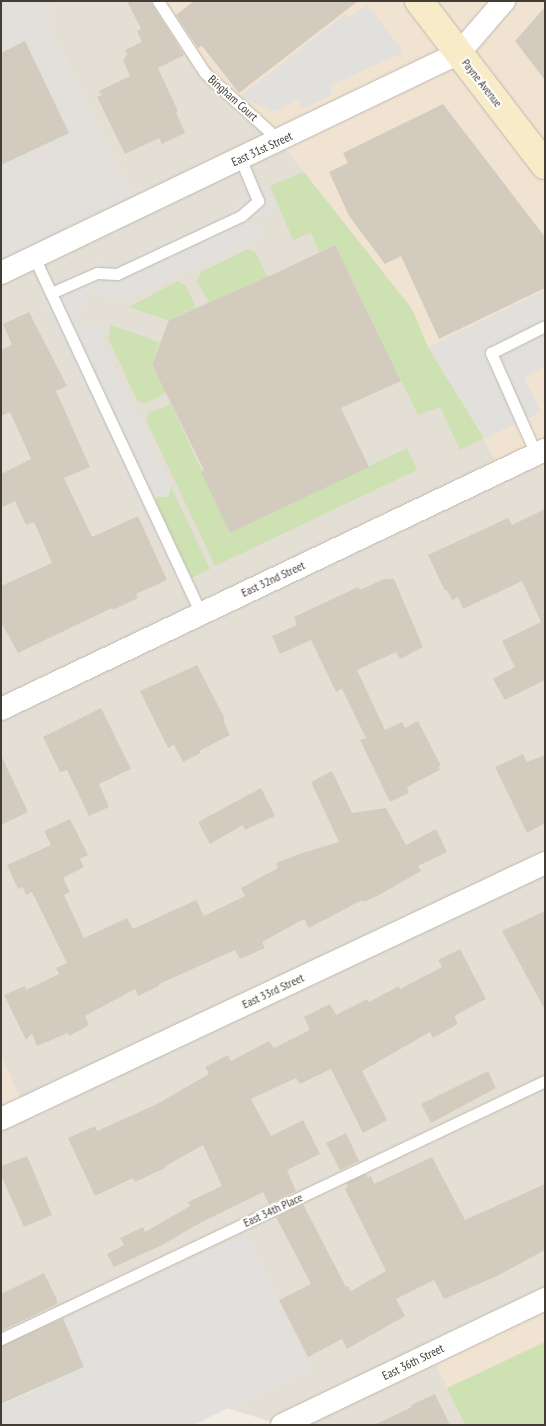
<!DOCTYPE html>
<style>
body{margin:0}
#map{position:relative;width:546px;height:1426px;overflow:hidden;background:#f1ede5;font-family:"PT Sans Narrow",sans-serif}
div>[style]{position:absolute}
[style*='--x']{left:calc(var(--x)*1px);top:calc(var(--y)*1px);width:calc(var(--w)*1px);rotate:calc(var(--a)*1deg)}
.residential>*{inset:0;background:#e4dfd4}
.commercial>*{inset:0;background:#f1e3d2}
.industrial>*{inset:0;background:#e3dfda}
.green>*{inset:0;background:#cde1b2}
.parking>*{inset:0;background:#e2e0dd}
.building>*{inset:0;background:#d4cbbf}
.roads{filter:drop-shadow(0 0 1px #beb7ac) drop-shadow(0 0 1px #beb7ac)}
.lane>*{height:11px;margin:-5.5px;padding:0 5.5px;transform-origin:5.5px;border-radius:5.5px;background:#fff}
.street>*{height:22px;margin:-11px;padding:0 11px;transform-origin:11px;border-radius:11px;background:#fff}
.secondary>*{height:28px;margin:-14px;padding:0 14px;transform-origin:14px;border-radius:14px;background:#f8ebc7}
span{translate:-50% -50%;white-space:nowrap;text-align:center;line-height:1.15;-webkit-text-stroke:4px #fff;paint-order:stroke}
.street-label{font-size:12px;color:#423d35}
.frame{position:absolute;inset:0;border:2px solid #423d35;pointer-events:none}
</style>
<div id="map">
<div class="residential">
<div style="clip-path:polygon(64px 1px,158px 1px,280px 141px,412px 309px,428px 347px,502px 470px,536px 454px,545px 472px,545px 1299px,431px 1353px,465px 1425px,282px 1425px,1px 1339px,1px 1119px,25px 1108px,1px 1057px,1px 273px,137px 208px,43px 12px)"></div>
</div>
<div class="commercial">
<div style="clip-path:polygon(158px 1px,545px 1px,545px 472px,536px 454px,502px 470px,428px 347px,412px 309px,280px 141px,205px 73px)"></div>
<div style="clip-path:polygon(1px 1057px,25px 1108px,1px 1121px)"></div>
<div style="clip-path:polygon(545px 1299px,545px 1425px,465px 1425px,431px 1353px)"></div>
</div>
<div class="industrial">
<div style="clip-path:polygon(1px 1px,64px 1px,43px 12px,137px 208px,1px 273px)"></div>
</div>
<div class="green">
<div style="clip-path:polygon(304px 172px,412px 309px,428px 347px,484px 438px,460px 450px,440px 407px,418px 415px,335px 245px,319px 252px,311px 233px,293px 240px,270px 186px)"></div>
<div style="clip-path:polygon(248px 249px,255px 252px,268px 277px,209px 303px,197px 281px,201px 272px)"></div>
<div style="clip-path:polygon(178px 281px,186px 286px,196px 308px,167px 320px,129px 307px)"></div>
<div style="clip-path:polygon(111px 325px,159px 342px,152px 365px,166px 393px,144px 404px,137px 400px,108px 338px)"></div>
<div style="clip-path:polygon(171px 404px,230px 533px,407px 448px,417px 470px,215px 566px,146px 420px,149px 413px)"></div>
<div style="clip-path:polygon(171px 486px,210px 569px,192px 578px,155px 501px,158px 496px,168px 497px)"></div>
<div style="clip-path:polygon(545px 1342px,545px 1425px,465px 1425px,447px 1388px)"></div>
</div>
<div class="parking">
<div style="clip-path:polygon(367px 4px,404px 52px,329px 86px,332px 95px,302px 109px,298px 100px,274px 112px,243px 98px,242px 95px,345px 14px,349px 18px)"></div>
<div style="clip-path:polygon(265px 183px,277px 208px,249px 221px,249px 224px,264px 227px,260px 238px,122px 302px,88px 290px,79px 320px,104px 329px,101px 340px,171px 486px,168px 497px,158px 496px,155px 501px,192px 578px,178px 585px,39px 292px,101px 262px,113px 266px,236px 208px,240px 203px,240px 195px)"></div>
<div style="clip-path:polygon(545px 290px,545px 367px,524px 377px,541px 412px,485px 438px,428px 347px)"></div>
<div style="clip-path:polygon(246px 1234px,311px 1369px,193px 1425px,1px 1425px,1px 1405px,84px 1367px,63px 1320px)"></div>
</div>
<div class="building">
<div style="clip-path:polygon(127px 1px,150px 1px,184px 55px,158px 68px,178px 111px,176px 112px,185px 133px,162px 144px,159px 138px,125px 154px,97px 97px,102px 95px,99px 91px,130px 76px,123px 60px,127px 55px,125px 50px,142px 42px,137px 31px,141px 29px)"></div>
<div style="clip-path:polygon(194px 1px,358px 1px,239px 93px,202px 46px,198px 48px,176px 15px)"></div>
<div style="clip-path:polygon(545px 7px,545px 80px,515px 41px)"></div>
<div style="clip-path:polygon(25px 41px,69px 133px,1px 165px,1px 53px)"></div>
<div style="clip-path:polygon(443px 104px,545px 237px,545px 288px,439px 339px,401px 256px,385px 264px,349px 216px,329px 172px,348px 163px,343px 153px)"></div>
<div style="clip-path:polygon(335px 245px,401px 381px,341px 408px,369px 467px,230px 533px,201px 472px,204px 470px,152px 365px,169px 320px,274px 274px)"></div>
<div style="clip-path:polygon(29px 312px,67px 386px,56px 391px,90px 467px,64px 478px,92px 537px,138px 516px,167px 580px,136px 594px,138px 598px,113px 610px,112px 608px,18px 653px,1px 622px,1px 586px,52px 563px,34px 522px,26px 525px,15px 501px,1px 508px,1px 474px,31px 459px,10px 412px,1px 416px,1px 350px,12px 345px,3px 324px)"></div>
<div style="clip-path:polygon(545px 509px,545px 680px,505px 700px,493px 679px,515px 667px,502px 641px,541px 622px,522px 581px,463px 609px,458px 597px,452px 600px,447px 590px,445px 591px,428px 555px,508px 518px,512px 525px)"></div>
<div style="clip-path:polygon(384px 579px,394px 579px,423px 647px,400px 659px,396px 652px,357px 670px,385px 730px,402px 722px,405px 728px,418px 721px,441px 766px,438px 767px,440px 770px,407px 787px,409px 793px,390px 802px,360px 740px,366px 738px,342px 689px,336px 692px,311px 640px,280px 654px,272px 636px,297px 625px,294px 617px,358px 587px,360px 590px)"></div>
<div style="clip-path:polygon(197px 665px,225px 719px,223px 720px,230px 735px,199px 751px,201px 753px,183px 762px,174px 745px,168px 748px,140px 691px)"></div>
<div style="clip-path:polygon(101px 708px,131px 769px,99px 784px,109px 807px,89px 816px,67px 770px,60px 772px,43px 737px)"></div>
<div style="clip-path:polygon(523px 754px,527px 762px,545px 755px,545px 823px,527px 833px,495px 767px)"></div>
<div style="clip-path:polygon(1px 755px,28px 812px,1px 825px)"></div>
<div style="clip-path:polygon(332px 771px,352px 813px,386px 808px,406px 845px,436px 829px,447px 852px,418px 866px,421px 871px,379px 895px,364px 902px,362px 900px,309px 928px,304px 919px,262px 942px,265px 948px,240px 959px,235px 950px,159px 984px,159px 986px,138px 996px,135px 989px,85px 1016px,89px 1025px,69px 1036px,68px 1033px,37px 1046px,32px 1033px,26px 1040px,4px 995px,25px 986px,26px 990px,59px 974px,56px 968px,67px 963px,32px 892px,26px 895px,23px 887px,18px 889px,7px 865px,51px 845px,44px 831px,70px 819px,88px 855px,80px 859px,84px 867px,63px 878px,70px 892px,64px 895px,84px 938px,127px 918px,133px 929px,196px 900px,204px 916px,245px 896px,241px 888px,278px 868px,276px 863px,299px 854px,339px 842px,311px 782px)"></div>
<div style="clip-path:polygon(261px 788px,275px 816px,245px 830px,243px 825px,210px 844px,198px 822px)"></div>
<div style="clip-path:polygon(545px 911px,545px 1010px,502px 931px)"></div>
<div style="clip-path:polygon(460px 949px,486px 999px,454px 1016px,458px 1024px,433px 1038px,430px 1032px,362px 1071px,387px 1120px,363px 1133px,331px 1069px,300px 1084px,296px 1078px,251px 1099px,271px 1136px,303px 1120px,320px 1154px,287px 1170px,296px 1191px,269px 1204px,263px 1192px,200px 1223px,162px 1245px,114px 1267px,107px 1254px,124px 1245px,120px 1238px,143px 1227px,145px 1232px,190px 1206px,188px 1202px,222px 1186px,203px 1145px,164px 1167px,165px 1168px,135px 1182px,133px 1178px,95px 1196px,68px 1138px,95px 1126px,97px 1131px,157px 1104px,209px 1074px,205px 1067px,228px 1055px,231px 1061px,269px 1041px,274px 1048px,310px 1030px,304px 1017px,330px 1004px,336px 1015px,367px 999px,369px 1002px,399px 986px,400px 989px,442px 967px,438px 960px)"></div>
<div style="clip-path:polygon(488px 1071px,496px 1088px,431px 1123px,421px 1104px)"></div>
<div style="clip-path:polygon(346px 1133px,359px 1161px,340px 1170px,326px 1143px)"></div>
<div style="clip-path:polygon(27px 1156px,52px 1215px,24px 1227px,1px 1175px,1px 1166px)"></div>
<div style="clip-path:polygon(432px 1157px,465px 1220px,545px 1184px,545px 1250px,497px 1276px,444px 1299px,434px 1280px,396px 1299px,405px 1316px,347px 1349px,342px 1339px,308px 1357px,279px 1300px,311px 1284px,276px 1217px,303px 1204px,346px 1287px,348px 1286px,351px 1291px,386px 1271px,345px 1189px,348px 1187px,346px 1183px,366px 1174px,368px 1178px,371px 1176px,374px 1184px)"></div>
<div style="clip-path:polygon(44px 1273px,57px 1300px,57px 1304px,1px 1331px,1px 1294px)"></div>
<div style="clip-path:polygon(63px 1318px,84px 1367px,1px 1404px,1px 1346px)"></div>
<div style="clip-path:polygon(435px 1394px,450px 1425px,374px 1425px,412px 1407px,411px 1405px)"></div>
</div>
<div class="roads">
<div class="lane">
<div style="--x:158;--y:1;--w:86;--a:56.9"></div>
<div style="--x:205;--y:73;--w:101;--a:42.2"></div>
<div style="--x:34;--y:257;--w:394;--a:64.9"></div>
<div style="--x:51;--y:293;--w:50;--a:-23.5"></div>
<div style="--x:97;--y:273;--w:20;--a:3"></div>
<div style="--x:117;--y:274;--w:137;--a:-25.1"></div>
<div style="--x:241;--y:216;--w:23;--a:-41"></div>
<div style="--x:258;--y:201;--w:44;--a:-112.5"></div>
<div style="--x:536;--y:454;--w:111;--a:-114"></div>
<div style="--x:491;--y:353;--w:60;--a:-26.6"></div>
<div style="--x:1;--y:1339;--w:602;--a:-25.37"></div>
</div>
<div class="street">
<div style="--x:1;--y:273;--w:508;--a:-25.66"></div>
<div style="--x:459;--y:53;--w:69;--a:-49.1"></div>
<div style="--x:1;--y:709;--w:603;--a:-25.46"></div>
<div style="--x:1;--y:1119;--w:601;--a:-25.2"></div>
<div style="--x:282;--y:1425;--w:292;--a:-25.6"></div>
</div>
<div class="secondary">
<div style="--x:419;--y:1;--w:207;--a:52.5"></div>
</div>
</div>
<div class="street-label">
<span style="left:482px;top:83px;rotate:52deg">Payne Avenue</span>
<span style="left:233px;top:98px;rotate:42deg">Bingham Court</span>
<span style="left:262px;top:149px;rotate:-25deg">East 31st Street</span>
<span style="left:273px;top:579px;rotate:-25deg">East 32nd Street</span>
<span style="left:273px;top:991px;rotate:-25deg">East 33rd Street</span>
<span style="left:273px;top:1210px;rotate:-25deg">East 34th Place</span>
<span style="left:413px;top:1362px;rotate:-26deg">East 36th Street</span>
</div>
<div class="frame"></div>
</div>
